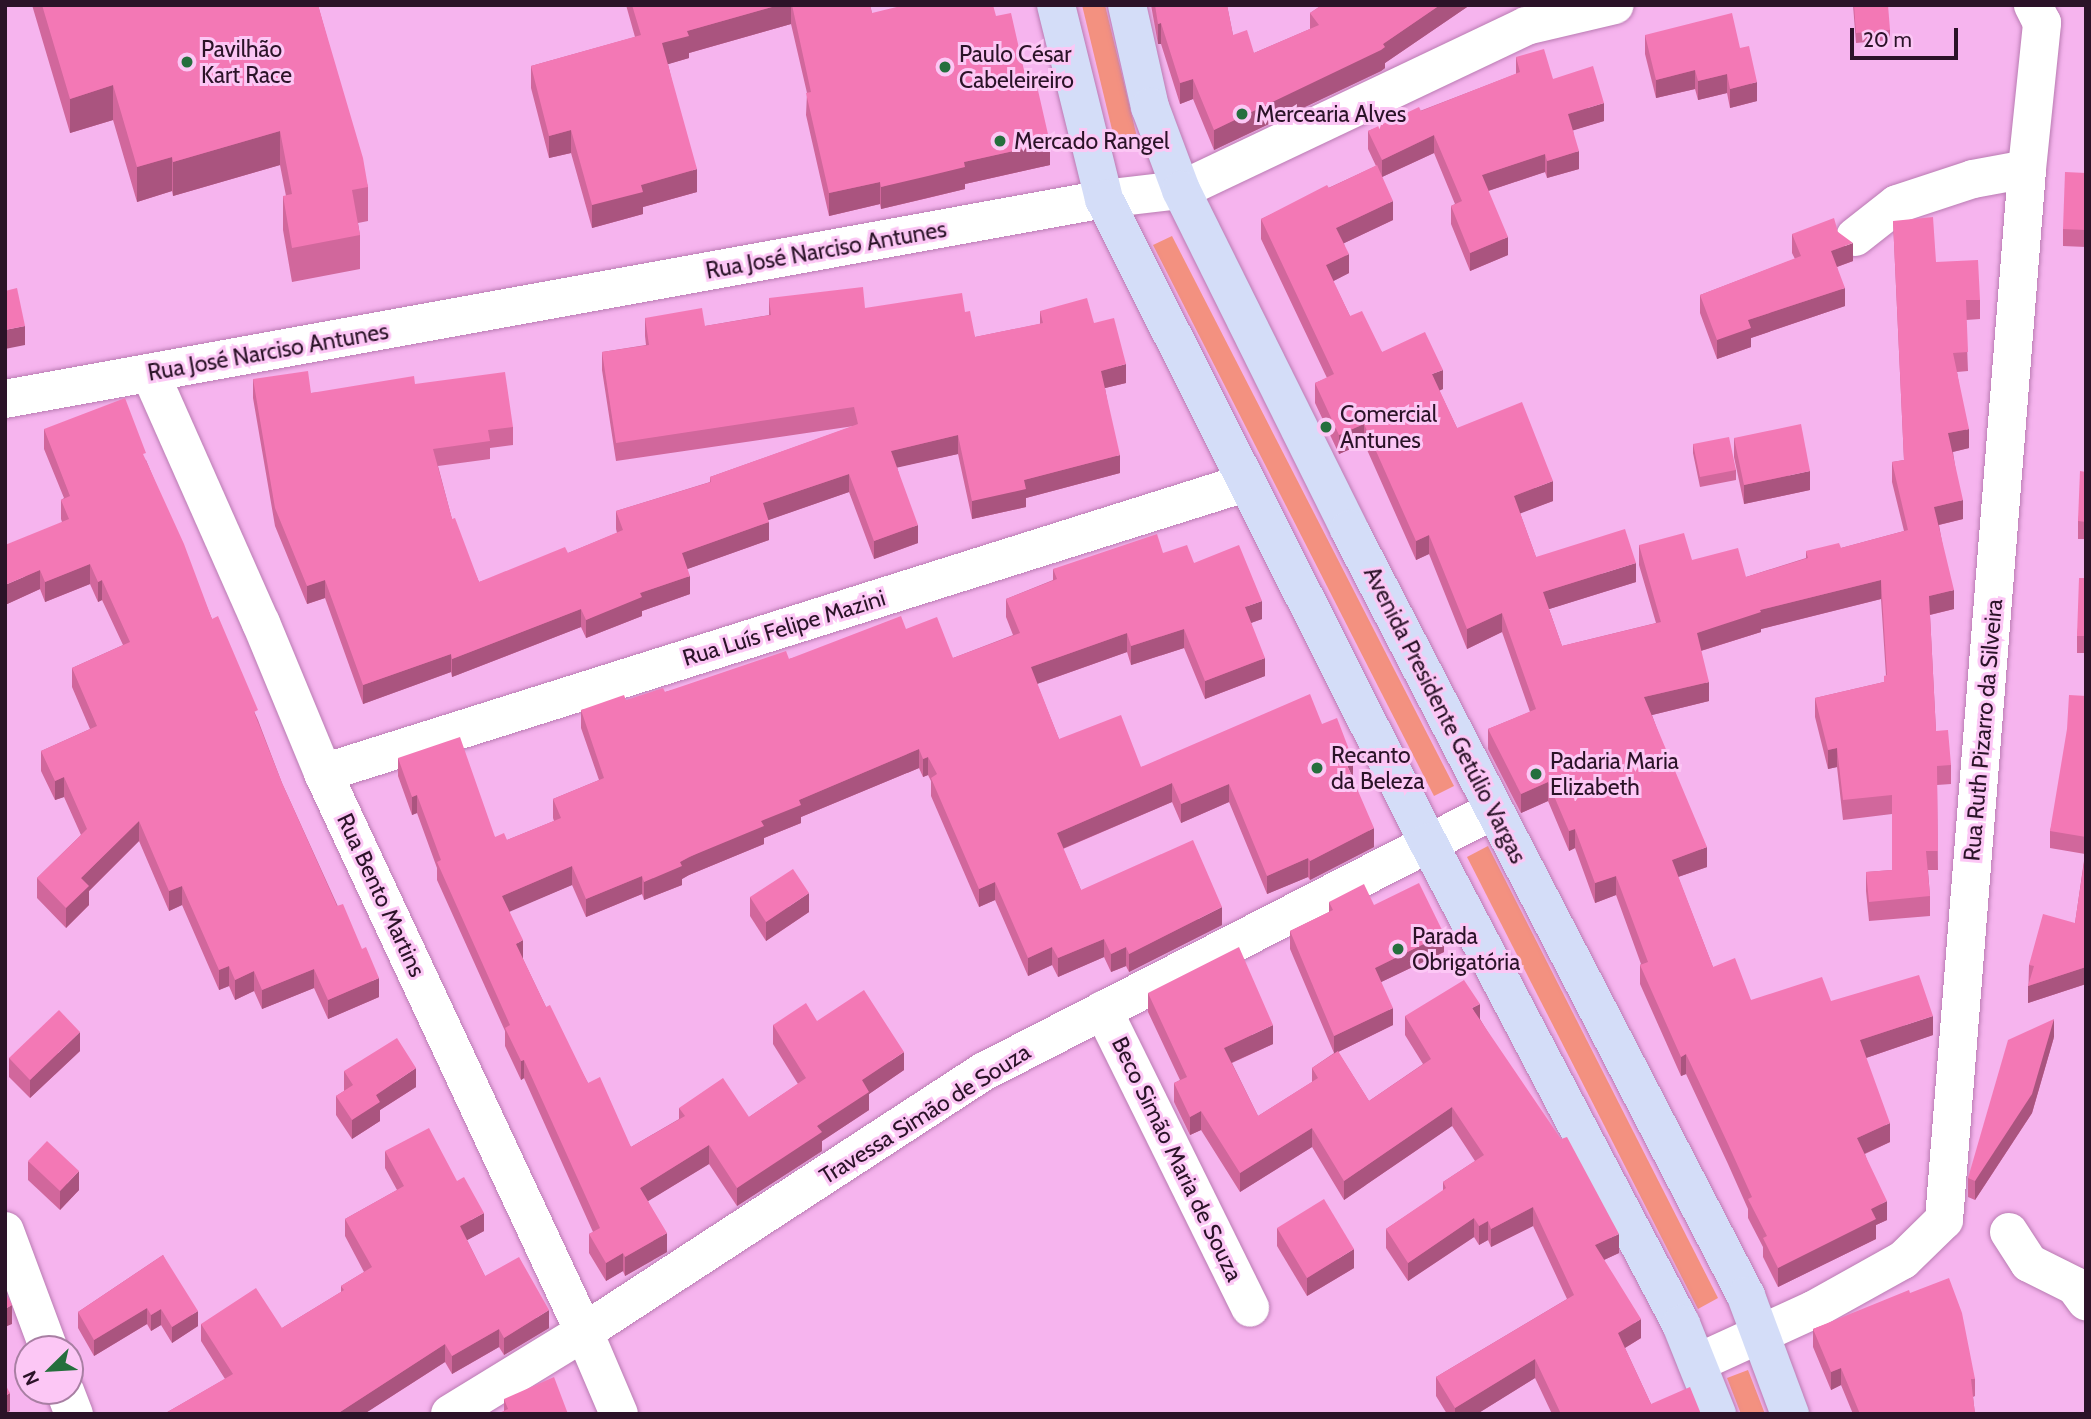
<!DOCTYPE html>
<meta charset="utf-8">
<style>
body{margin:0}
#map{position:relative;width:2091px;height:1419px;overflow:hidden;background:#f6b4ee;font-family:Cabin,sans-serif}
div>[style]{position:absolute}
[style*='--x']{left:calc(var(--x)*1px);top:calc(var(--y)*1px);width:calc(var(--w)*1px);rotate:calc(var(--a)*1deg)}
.green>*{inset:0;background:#f39180}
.roads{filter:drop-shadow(0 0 2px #b97bb2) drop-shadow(0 0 2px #b97bb2)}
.minor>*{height:38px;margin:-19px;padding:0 19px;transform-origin:19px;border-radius:19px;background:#fff}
.major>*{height:38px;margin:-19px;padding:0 19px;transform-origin:19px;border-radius:19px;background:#d4ddf8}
.wall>*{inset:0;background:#d1679c}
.shaded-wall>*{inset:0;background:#aa547f}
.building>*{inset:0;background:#f378b5}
.dots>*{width:19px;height:19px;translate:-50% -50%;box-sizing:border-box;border:4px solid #fcc7f5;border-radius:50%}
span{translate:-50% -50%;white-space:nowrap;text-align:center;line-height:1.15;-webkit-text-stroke:6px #fcc7f5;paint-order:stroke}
.poi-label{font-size:23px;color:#2b1328}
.left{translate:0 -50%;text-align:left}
.street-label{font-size:23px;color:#2b1328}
.frame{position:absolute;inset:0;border:7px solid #2b1328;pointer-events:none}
.north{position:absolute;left:14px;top:1335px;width:70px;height:70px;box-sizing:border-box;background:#fcc7f5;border:2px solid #a87fa3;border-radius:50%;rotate:246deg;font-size:19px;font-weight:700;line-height:28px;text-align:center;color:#2b1328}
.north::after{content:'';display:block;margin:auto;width:24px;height:32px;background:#256f3d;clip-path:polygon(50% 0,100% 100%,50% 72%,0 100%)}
.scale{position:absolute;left:1850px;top:28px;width:108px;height:32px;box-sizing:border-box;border:4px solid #2b1328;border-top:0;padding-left:9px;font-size:21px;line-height:24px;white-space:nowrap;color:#2b1328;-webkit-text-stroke:5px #fcc7f5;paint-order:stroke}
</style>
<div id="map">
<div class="green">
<div style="clip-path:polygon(1082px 5px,1105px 5px,1137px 137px,1115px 142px)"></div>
<div style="clip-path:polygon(1172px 236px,1454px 786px,1434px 796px,1153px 245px)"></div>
<div style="clip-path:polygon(1488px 846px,1718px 1298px,1698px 1309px,1467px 857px)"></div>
<div style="clip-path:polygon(1748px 1370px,1765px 1414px,1741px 1414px,1727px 1378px)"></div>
</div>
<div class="roads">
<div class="minor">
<div style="--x:1855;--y:237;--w:53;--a:-38.2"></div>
<div style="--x:1897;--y:204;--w:80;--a:-18.2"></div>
<div style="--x:1973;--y:179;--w:55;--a:-10.5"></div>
<div style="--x:150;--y:373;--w:274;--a:66.1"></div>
<div style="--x:261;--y:623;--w:162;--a:67.5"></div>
<div style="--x:323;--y:773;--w:617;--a:64.97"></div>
<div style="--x:584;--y:1332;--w:89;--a:66.9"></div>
<div style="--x:5;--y:399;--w:1117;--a:-10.31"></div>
<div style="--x:1104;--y:199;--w:78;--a:-6.7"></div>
<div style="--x:1181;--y:190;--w:382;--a:-25.4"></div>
<div style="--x:1526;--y:26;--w:91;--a:-13.3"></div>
<div style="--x:323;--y:773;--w:967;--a:-17.46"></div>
<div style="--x:1103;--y:1010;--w:332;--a:63.7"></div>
<div style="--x:5;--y:1231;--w:126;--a:69.6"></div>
<div style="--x:2009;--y:1232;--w:37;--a:57"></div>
<div style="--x:2029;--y:1263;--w:51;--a:26.6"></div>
<div style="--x:2075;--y:1286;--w:19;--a:54"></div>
<div style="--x:1697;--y:1363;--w:128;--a:-24.6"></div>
<div style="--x:1813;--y:1310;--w:103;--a:-29.1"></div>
<div style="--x:1903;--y:1260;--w:57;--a:-44.3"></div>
<div style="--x:1944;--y:1220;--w:1054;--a:-85.48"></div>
<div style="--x:2027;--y:169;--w:147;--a:-84.1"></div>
<div style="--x:2042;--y:23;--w:20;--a:-117"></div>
<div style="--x:65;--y:1391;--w:25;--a:69"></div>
<div style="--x:450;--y:1414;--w:157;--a:-31.5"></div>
<div style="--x:584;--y:1332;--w:476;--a:-33.1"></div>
<div style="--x:983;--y:1072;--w:574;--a:-27.15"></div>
</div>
<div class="major">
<div style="--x:1056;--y:5;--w:200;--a:76.1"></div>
<div style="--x:1104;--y:199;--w:720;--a:63.26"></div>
<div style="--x:1428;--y:842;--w:544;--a:62.31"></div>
<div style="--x:1681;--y:1324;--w:97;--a:68.2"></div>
<div style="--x:1127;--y:5;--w:105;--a:77.3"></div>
<div style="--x:1150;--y:107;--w:89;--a:69.5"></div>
<div style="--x:1181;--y:190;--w:378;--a:63.6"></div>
<div style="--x:1349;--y:529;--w:864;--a:62.63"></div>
<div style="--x:1746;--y:1296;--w:126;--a:69.6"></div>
</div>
</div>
<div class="wall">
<div style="clip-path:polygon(32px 5px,318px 5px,368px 187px,368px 221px,358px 223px,360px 235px,360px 269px,292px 282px,283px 230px,283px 196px,286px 196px,280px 165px,173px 196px,172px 191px,137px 202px,113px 120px,70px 133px)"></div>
<div style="clip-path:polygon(626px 5px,870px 5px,872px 13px,996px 16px,1028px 88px,1050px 165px,965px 184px,965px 189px,928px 198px,881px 209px,880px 204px,829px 216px,806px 115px,807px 93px,791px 24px,689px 53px,689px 58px,668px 64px,697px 192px,643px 207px,643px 214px,592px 228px,571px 153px,549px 158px,531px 88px,531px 66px,635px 37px)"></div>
<div style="clip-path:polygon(1151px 5px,1227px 5px,1233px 35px,1254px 53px,1310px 29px,1310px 13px,1322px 5px,1470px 5px,1385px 63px,1385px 68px,1381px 71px,1214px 150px,1193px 99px,1180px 104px,1161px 44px,1158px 44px)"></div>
<div style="clip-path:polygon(1853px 5px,1890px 30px,1890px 40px,1856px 43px)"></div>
<div style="clip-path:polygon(1645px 35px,1740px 48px,1757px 101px,1730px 108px,1727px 93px,1698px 100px,1695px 89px,1656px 98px,1645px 54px)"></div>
<div style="clip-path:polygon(1516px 57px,1553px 79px,1604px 121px,1573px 130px,1579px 169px,1547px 178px,1545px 172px,1488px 191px,1508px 255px,1470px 271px,1451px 224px,1451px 206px,1455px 204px,1434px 153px,1382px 177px,1393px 220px,1344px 243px,1349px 273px,1333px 281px,1350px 316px,1382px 352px,1443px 389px,1439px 390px,1457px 428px,1553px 501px,1520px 513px,1536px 557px,1636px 582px,1549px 609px,1562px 646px,1656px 623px,1639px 565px,1639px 545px,1692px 560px,1746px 577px,1806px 558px,1806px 551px,1841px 548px,1904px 531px,1892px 482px,1892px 462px,1904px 460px,1893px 221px,1936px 262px,1980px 300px,1980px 319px,1966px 320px,1968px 371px,1957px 372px,1969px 448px,1953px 452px,1963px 519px,1939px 525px,1954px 609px,1930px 615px,1936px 731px,1951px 765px,1951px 784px,1937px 785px,1938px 870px,1928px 870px,1930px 896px,1930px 916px,1869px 921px,1866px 891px,1866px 872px,1892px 870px,1892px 814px,1843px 820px,1837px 767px,1828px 769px,1815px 717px,1815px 698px,1884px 682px,1886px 676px,1881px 599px,1761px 629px,1761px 632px,1701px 651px,1709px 701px,1652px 715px,1707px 867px,1678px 877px,1713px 967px,1751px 1000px,1831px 1001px,1933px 1035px,1866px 1058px,1890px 1142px,1865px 1154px,1887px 1220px,1876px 1225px,1876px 1239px,1778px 1287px,1763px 1257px,1763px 1247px,1748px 1218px,1748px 1209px,1728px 1164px,1686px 1074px,1681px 1076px,1640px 984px,1640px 965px,1641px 964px,1616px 895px,1595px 903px,1575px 848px,1569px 851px,1548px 801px,1521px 813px,1488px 749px,1488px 729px,1530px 712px,1502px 632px,1467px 649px,1429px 554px,1416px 560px,1364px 443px,1339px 454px,1315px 403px,1315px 383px,1327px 378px,1261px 239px,1261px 219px,1376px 166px,1368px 149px,1368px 131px,1516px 74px)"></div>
<div style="clip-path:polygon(2086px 173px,2086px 247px,2063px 246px,2063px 229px)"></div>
<div style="clip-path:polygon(1838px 232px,1853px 261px,1837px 267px,1845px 306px,1751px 338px,1751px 347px,1717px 359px,1700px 313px,1700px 295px,1795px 259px,1792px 253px,1792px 234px)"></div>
<div style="clip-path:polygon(769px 298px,865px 308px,965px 312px,975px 337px,1040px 324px,1040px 311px,1094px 323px,1126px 383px,1105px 388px,1120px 473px,1026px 498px,1026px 507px,972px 519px,958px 454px,897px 467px,918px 543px,874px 559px,849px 492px,768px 520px,769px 540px,687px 569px,690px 594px,642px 611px,642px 616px,586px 638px,581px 627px,452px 677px,451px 672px,363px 704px,325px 598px,307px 604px,275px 526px,253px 398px,253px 379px,311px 393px,415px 384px,513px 427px,513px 445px,490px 448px,490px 459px,438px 466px,452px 519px,479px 582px,568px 553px,617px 533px,616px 529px,616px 511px,710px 482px,710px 477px,854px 426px,616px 461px,602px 370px,602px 352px,646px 345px,645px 336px,645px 318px,705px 326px,769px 315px)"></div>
<div style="clip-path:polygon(44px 429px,146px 460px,212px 619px,258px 720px,282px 783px,379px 997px,328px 1019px,314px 988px,262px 1009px,254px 991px,235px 1000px,229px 986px,219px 990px,182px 905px,169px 911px,139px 841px,89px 891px,89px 905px,66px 928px,37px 898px,37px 878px,81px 835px,64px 797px,55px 800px,41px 771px,41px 751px,90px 729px,72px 687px,72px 668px,123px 645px,102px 600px,98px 602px,90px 584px,45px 602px,40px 589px,5px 605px,62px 522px,61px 519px,61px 500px,64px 498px,44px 449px)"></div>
<div style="clip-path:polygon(1734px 438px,1810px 490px,1744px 504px,1734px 457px)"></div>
<div style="clip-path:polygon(1693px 444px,1736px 470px,1736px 480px,1700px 487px,1693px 453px)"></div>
<div style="clip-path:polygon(2086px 472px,2086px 653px,2077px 653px,2077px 636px,2084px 578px,2085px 539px,2078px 539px,2078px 521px)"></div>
<div style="clip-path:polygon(1163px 553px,1194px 563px,1262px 619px,1251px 623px,1265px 676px,1205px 699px,1184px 648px,1131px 665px,1127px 652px,1037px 684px,1059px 739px,1141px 767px,1322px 724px,1353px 778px,1374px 847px,1310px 880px,1308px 877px,1267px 894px,1229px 802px,1181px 823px,1172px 802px,1063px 849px,1081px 890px,1222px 925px,1129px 972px,1126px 966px,1111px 972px,1104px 957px,1058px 977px,1052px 965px,1028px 976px,995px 900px,979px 907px,931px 796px,931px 781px,928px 775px,923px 777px,919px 768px,801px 817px,801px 823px,764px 838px,764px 844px,689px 875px,682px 879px,682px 885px,644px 900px,642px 894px,586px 917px,572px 885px,509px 911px,523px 959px,546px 1007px,588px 1083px,631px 1147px,679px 1119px,679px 1108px,749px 1117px,798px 1084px,773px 1044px,773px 1025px,817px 1021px,904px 1070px,869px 1094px,869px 1110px,822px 1141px,822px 1151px,737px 1206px,709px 1164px,648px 1201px,667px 1252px,625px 1276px,623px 1271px,606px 1281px,589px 1253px,589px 1234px,593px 1232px,524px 1078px,521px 1080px,505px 1046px,505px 1031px,437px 880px,437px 868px,417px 813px,412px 815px,398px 776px,398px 758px,495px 837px,507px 840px,554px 821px,553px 818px,553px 799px,599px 780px,581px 728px,581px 710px,665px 692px,789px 659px,906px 629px,953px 658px,1013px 635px,1006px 617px,1006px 599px,1053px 580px,1053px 569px)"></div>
<div style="clip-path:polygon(2086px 696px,2086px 984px,2028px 1003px,2029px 965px,2075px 923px,2085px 854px,2050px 848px,2050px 831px)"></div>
<div style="clip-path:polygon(750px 897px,809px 912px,766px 941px,750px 916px)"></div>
<div style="clip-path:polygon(1329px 902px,1444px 952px,1381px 982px,1393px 1025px,1338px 1052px,1369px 1101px,1423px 1064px,1405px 1035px,1405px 1016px,1480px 1019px,1619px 1253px,1604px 1260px,1641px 1338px,1625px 1348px,1651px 1404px,1701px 1414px,1552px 1414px,1535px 1378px,1477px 1414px,1447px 1414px,1436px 1396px,1436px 1377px,1567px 1299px,1533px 1226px,1491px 1247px,1488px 1240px,1479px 1245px,1474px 1237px,1408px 1281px,1386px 1248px,1386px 1229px,1443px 1191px,1443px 1182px,1475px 1161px,1452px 1126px,1344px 1200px,1312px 1147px,1240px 1192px,1201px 1130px,1190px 1135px,1174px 1102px,1174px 1083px,1180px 1080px,1148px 1012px,1148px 993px,1273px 1044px,1232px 1063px,1258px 1116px,1312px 1082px,1312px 1068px,1334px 1053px,1290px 949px,1290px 931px,1329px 912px)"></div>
<div style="clip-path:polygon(2054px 1037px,2032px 1113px,1975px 1200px,1968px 1197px,1968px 1178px)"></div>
<div style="clip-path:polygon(80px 1051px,30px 1098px,9px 1077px,9px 1058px)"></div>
<div style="clip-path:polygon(344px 1071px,416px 1087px,380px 1110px,380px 1121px,352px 1139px,336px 1115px,336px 1096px,344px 1091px)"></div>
<div style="clip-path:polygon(385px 1151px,484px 1231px,467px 1240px,485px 1276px,549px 1328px,504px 1355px,499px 1347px,452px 1374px,445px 1362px,364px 1414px,164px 1414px,225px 1379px,201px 1341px,201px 1324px,282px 1328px,341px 1292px,341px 1286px,364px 1272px,345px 1236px,345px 1219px,397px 1190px,385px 1168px)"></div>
<div style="clip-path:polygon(28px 1161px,79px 1190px,60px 1210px,28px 1180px)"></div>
<div style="clip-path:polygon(1277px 1228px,1354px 1268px,1307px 1296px,1277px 1246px)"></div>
<div style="clip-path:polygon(163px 1255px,198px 1326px,172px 1343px,161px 1325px,151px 1331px,147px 1324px,94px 1356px,78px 1328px,78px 1312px)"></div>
<div style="clip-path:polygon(1910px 1293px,1975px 1379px,1975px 1396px,1973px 1397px,1975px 1414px,1853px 1414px,1841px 1385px,1831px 1390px,1813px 1347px,1813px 1329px)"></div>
<div style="clip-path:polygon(504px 1399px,568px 1414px,504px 1411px)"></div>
</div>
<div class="shaded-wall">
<div style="clip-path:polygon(779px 5px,791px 5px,791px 24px,689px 53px,689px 58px,662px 66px,662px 43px,687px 31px)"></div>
<div style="clip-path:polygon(1440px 5px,1470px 5px,1385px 63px,1385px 68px,1381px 71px,1214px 150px,1214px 130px,1383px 44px)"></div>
<div style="clip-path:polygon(1161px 23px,1161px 44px,1158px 44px,1158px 24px)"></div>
<div style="clip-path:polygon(1695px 70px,1695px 89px,1656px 98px,1656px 80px)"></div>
<div style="clip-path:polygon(1727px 74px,1727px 93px,1698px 100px,1698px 81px)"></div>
<div style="clip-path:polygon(1193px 79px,1193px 99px,1180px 104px,1180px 83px)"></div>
<div style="clip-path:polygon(1757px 82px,1757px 101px,1730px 108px,1730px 89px)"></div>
<div style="clip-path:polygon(113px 85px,113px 120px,70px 133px,70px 99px)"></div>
<div style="clip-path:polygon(1604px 103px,1604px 121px,1568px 132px,1568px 114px)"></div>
<div style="clip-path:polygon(571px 130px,571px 153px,549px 158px,549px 136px)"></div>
<div style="clip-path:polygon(280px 131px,280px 165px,173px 196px,173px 162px)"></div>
<div style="clip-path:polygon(1434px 135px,1434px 153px,1382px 177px,1382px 160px)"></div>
<div style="clip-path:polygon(1050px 143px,1050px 165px,965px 184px,965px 189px,881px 209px,881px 187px,964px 162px)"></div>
<div style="clip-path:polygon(1579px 151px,1579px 169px,1547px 178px,1547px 161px)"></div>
<div style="clip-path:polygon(1545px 154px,1545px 172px,1482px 193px,1482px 175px)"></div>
<div style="clip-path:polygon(172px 157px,172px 191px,137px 202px,137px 167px)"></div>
<div style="clip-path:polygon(697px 169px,697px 192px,643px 207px,643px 214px,592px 228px,592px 205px,641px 185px)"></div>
<div style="clip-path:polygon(880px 182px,880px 204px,829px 216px,829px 193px)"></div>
<div style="clip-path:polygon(1393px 201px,1393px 220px,1336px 247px,1336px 228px)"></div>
<div style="clip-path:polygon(1508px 237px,1508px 255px,1470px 271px,1470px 253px)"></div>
<div style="clip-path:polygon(1853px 243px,1853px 261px,1831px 269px,1831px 251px)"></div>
<div style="clip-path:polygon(1349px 254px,1349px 273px,1326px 285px,1326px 265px)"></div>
<div style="clip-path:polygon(1845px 288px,1845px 306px,1751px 338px,1751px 347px,1717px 359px,1717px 340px,1748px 320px)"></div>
<div style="clip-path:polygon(25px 326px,25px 345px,5px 349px,5px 330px)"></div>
<div style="clip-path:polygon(1126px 364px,1126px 383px,1101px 389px,1101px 371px)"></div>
<div style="clip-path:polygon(1443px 370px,1443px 389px,1432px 394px,1432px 374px)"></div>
<div style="clip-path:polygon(1364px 424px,1364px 443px,1339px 454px,1339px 435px)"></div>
<div style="clip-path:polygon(1969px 429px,1969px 448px,1948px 453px,1948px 433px)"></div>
<div style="clip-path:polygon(958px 435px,958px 454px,891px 469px,891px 451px)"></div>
<div style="clip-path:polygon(1120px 455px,1120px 473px,1026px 498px,1026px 507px,972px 519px,972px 501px,1024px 480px)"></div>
<div style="clip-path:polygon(1810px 471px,1810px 490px,1744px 504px,1744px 485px)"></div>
<div style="clip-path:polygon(849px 474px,849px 492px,763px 522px,763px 503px)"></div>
<div style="clip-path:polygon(1553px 481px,1553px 501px,1514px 516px,1514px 496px)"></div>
<div style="clip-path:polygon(1963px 500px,1963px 519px,1934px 526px,1934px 507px)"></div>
<div style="clip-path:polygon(769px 522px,769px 540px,682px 571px,682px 553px)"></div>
<div style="clip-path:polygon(918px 525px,918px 543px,874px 559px,874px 541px)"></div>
<div style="clip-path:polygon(1429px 535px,1429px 554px,1416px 560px,1416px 541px)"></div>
<div style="clip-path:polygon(1636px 563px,1636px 582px,1543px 611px,1543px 592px)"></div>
<div style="clip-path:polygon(90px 564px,90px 584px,45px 602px,45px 582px)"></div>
<div style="clip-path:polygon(40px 570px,40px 589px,5px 605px,5px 585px)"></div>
<div style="clip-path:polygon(690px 576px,690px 594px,642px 611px,642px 616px,586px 638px,586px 620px,640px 593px)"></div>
<div style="clip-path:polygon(102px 580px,102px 600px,98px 602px,98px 582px)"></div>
<div style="clip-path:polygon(325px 580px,325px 598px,307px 604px,307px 586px)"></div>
<div style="clip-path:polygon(1881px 580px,1881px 599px,1761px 629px,1761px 632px,1697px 652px,1697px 633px,1760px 610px)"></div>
<div style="clip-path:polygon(1954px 590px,1954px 609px,1929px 615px,1929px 596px)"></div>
<div style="clip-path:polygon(1262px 601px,1262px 619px,1245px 625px,1245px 607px)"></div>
<div style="clip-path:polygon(581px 609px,581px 627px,452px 677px,452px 659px)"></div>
<div style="clip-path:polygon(1502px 613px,1502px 632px,1467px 649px,1467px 629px)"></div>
<div style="clip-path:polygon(1184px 629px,1184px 648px,1131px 665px,1131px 646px)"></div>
<div style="clip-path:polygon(1127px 633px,1127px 652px,1031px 686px,1031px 667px)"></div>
<div style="clip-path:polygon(451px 654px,451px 672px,363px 704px,363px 685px)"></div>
<div style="clip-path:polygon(1265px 658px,1265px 676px,1205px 699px,1205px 681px)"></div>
<div style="clip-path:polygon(1709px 682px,1709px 701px,1644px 717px,1644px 697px)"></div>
<div style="clip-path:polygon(1837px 748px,1837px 767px,1828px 769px,1828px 750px)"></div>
<div style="clip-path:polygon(919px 749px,919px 768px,801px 817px,801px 823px,764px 838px,764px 844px,689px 875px,682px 879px,682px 885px,644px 900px,644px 882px,680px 862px,761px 821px,799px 800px)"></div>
<div style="clip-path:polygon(928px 757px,928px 775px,923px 777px,923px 759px)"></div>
<div style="clip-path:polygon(1353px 760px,1353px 778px,1346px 763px)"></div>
<div style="clip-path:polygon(64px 777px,64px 797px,55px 800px,55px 781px)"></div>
<div style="clip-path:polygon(1548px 782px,1548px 801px,1521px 813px,1521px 794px)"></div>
<div style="clip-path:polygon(1172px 783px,1172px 802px,1057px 851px,1057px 833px)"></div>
<div style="clip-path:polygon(1229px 784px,1229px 802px,1181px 823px,1181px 804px)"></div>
<div style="clip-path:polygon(417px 795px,417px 813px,412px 815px,412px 797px)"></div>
<div style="clip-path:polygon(139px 821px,139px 841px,89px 891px,89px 905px,66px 928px,66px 908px,81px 878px)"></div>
<div style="clip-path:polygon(1374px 828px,1374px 847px,1310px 880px,1310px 861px)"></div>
<div style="clip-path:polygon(1575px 829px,1575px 848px,1569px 851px,1569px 831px)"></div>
<div style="clip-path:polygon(1707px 847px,1707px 867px,1672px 879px,1672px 860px)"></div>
<div style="clip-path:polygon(1308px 858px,1308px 877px,1267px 894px,1267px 876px)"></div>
<div style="clip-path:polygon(572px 866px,572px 885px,502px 915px,502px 896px)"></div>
<div style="clip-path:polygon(642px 876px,642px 894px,586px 917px,586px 899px)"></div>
<div style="clip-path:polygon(1616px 876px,1616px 895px,1595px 903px,1595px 883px)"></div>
<div style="clip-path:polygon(995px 882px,995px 900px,979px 907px,979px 889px)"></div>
<div style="clip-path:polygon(182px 886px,182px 905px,169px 911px,169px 891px)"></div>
<div style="clip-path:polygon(809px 893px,809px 912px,766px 941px,766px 922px)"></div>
<div style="clip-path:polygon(7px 907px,7px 924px,5px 926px,5px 909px)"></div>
<div style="clip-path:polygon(1222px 907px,1222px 925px,1129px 972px,1129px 954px)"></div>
<div style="clip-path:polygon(1444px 934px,1444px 952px,1375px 985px,1375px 968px)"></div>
<div style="clip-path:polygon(1104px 939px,1104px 957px,1058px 977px,1058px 958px)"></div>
<div style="clip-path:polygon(523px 940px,523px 959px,516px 962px,516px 944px)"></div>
<div style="clip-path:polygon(1052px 947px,1052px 965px,1028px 976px,1028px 958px)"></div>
<div style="clip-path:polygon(1126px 947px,1126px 966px,1111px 972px,1111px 954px)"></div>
<div style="clip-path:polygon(229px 966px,229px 986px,219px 990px,219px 970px)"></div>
<div style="clip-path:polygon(2086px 967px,2086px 984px,2028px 1003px,2028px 986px)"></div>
<div style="clip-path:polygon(314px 969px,314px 988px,262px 1009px,262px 990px)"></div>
<div style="clip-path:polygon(254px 971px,254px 991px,235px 1000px,235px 980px)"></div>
<div style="clip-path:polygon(379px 978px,379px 997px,328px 1019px,328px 1000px)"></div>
<div style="clip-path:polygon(1480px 1004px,1480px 1023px,1472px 1008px)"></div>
<div style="clip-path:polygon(1393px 1008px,1393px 1025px,1334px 1054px,1334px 1036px)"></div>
<div style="clip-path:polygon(1933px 1016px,1933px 1035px,1860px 1060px,1860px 1040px)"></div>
<div style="clip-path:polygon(2054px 1019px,2054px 1037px,2032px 1113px,1975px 1200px,1975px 1181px)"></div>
<div style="clip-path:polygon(1273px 1025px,1273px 1044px,1224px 1066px,1224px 1048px)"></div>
<div style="clip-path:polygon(80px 1032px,80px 1051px,30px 1098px,30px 1080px)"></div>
<div style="clip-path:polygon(904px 1052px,904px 1070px,869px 1094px,869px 1110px,822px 1141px,822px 1151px,737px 1206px,737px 1188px,817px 1126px,862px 1080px)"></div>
<div style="clip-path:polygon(1686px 1054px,1686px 1074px,1681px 1076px,1681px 1057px)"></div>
<div style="clip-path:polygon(524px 1060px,524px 1078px,521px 1080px,521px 1061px)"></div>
<div style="clip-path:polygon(416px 1068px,416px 1087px,380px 1110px,380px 1121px,352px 1139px,352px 1120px,376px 1095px)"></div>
<div style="clip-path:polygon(1452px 1107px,1452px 1126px,1344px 1200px,1344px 1181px)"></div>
<div style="clip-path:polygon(1201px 1111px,1201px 1130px,1190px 1135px,1190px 1117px)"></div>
<div style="clip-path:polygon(1890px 1123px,1890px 1142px,1857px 1157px,1857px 1138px)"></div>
<div style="clip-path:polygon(1312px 1128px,1312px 1147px,1240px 1192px,1240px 1173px)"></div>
<div style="clip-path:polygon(709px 1145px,709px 1164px,640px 1206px,640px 1188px)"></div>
<div style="clip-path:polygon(79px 1171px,79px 1190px,60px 1210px,60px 1191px)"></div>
<div style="clip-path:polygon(1887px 1201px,1887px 1220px,1876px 1225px,1876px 1239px,1778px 1287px,1778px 1268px,1871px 1209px)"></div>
<div style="clip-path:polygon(1533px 1207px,1533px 1226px,1491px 1247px,1491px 1229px)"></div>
<div style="clip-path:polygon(484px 1213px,484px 1231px,460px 1244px,460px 1226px)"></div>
<div style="clip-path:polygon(1474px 1218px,1474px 1237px,1408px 1281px,1408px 1263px)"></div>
<div style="clip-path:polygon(1488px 1221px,1488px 1240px,1479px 1245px,1479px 1226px)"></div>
<div style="clip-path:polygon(667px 1233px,667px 1252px,625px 1276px,625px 1257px)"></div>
<div style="clip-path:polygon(1619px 1234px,1619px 1253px,1595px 1264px,1595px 1245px)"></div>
<div style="clip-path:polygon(1354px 1249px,1354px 1268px,1307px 1296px,1307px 1278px)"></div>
<div style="clip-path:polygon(623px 1253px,623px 1271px,606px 1281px,606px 1263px)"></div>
<div style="clip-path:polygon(12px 1305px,12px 1324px,5px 1327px,5px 1309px)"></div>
<div style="clip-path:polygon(147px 1308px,147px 1324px,94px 1356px,94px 1340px)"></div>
<div style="clip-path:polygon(161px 1309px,161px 1325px,151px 1331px,151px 1315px)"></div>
<div style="clip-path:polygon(549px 1310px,549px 1328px,504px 1355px,504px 1338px)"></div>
<div style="clip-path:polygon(198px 1311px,198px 1326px,172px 1343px,172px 1327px)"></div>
<div style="clip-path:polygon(1641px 1319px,1641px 1338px,1618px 1352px,1618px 1333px)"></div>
<div style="clip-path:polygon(499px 1329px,499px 1347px,452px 1374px,452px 1356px)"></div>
<div style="clip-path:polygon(445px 1344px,445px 1362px,364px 1414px,337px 1414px)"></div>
<div style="clip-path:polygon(1535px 1359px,1535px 1378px,1477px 1414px,1455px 1414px,1455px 1408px)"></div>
<div style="clip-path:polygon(1841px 1368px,1841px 1385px,1831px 1390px,1831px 1372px)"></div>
<div style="clip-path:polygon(10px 1393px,10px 1411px,5px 1414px,5px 1396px)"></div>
</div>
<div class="building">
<div style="clip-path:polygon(42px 5px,318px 5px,363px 158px,368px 187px,352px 190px,360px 235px,292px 248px,283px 196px,292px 194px,280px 131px,173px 162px,172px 157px,137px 167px,113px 85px,70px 99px)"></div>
<div style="clip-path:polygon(632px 5px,779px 5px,687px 31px,689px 36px,662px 43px,697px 169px,641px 185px,643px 192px,592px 205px,571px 130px,549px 136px,531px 66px,641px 35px)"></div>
<div style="clip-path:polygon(792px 5px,870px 5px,872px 13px,905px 5px,993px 5px,996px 16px,1011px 13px,1028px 88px,1037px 86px,1050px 143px,964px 162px,965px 167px,928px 176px,881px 187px,880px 182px,829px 193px,806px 93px,811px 92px)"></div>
<div style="clip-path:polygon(1155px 5px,1227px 5px,1233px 35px,1247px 30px,1254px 53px,1319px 25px,1310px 13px,1322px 5px,1440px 5px,1383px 44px,1385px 47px,1381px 50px,1214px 130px,1193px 79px,1180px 83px,1161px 23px,1158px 24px)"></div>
<div style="clip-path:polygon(1854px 5px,1888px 5px,1890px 30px,1856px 33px)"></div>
<div style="clip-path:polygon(1732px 13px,1740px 48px,1749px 46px,1757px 82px,1730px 89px,1727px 74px,1698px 81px,1695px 70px,1656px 80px,1645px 35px)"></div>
<div style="clip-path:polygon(1544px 49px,1553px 79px,1593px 66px,1604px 103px,1568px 114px,1579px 151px,1547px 161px,1545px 154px,1482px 175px,1508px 237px,1470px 253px,1451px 206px,1462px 201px,1434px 135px,1382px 160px,1368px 131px,1419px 107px,1421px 111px,1520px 72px,1516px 57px)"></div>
<div style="clip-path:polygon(1377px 165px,1393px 201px,1336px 228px,1349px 254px,1326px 265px,1350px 316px,1362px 311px,1382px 352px,1425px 332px,1443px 370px,1432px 374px,1457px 428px,1522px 402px,1553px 481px,1514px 496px,1536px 557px,1625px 529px,1636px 563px,1543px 592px,1562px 646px,1661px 622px,1639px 545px,1684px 533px,1692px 560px,1738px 548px,1746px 577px,1808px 558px,1806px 551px,1839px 543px,1841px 548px,1908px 530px,1892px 462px,1904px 460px,1893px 221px,1933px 217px,1936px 262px,1978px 260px,1980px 300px,1966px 300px,1968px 352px,1953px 353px,1969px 429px,1948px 433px,1963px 500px,1934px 507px,1954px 590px,1929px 596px,1936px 731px,1948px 730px,1951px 765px,1937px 766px,1938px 851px,1926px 851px,1930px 896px,1869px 902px,1866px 872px,1892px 870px,1892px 795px,1843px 800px,1837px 748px,1828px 750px,1815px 698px,1884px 682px,1884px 676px,1887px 675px,1881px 580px,1760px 610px,1761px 612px,1697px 633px,1709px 682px,1644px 697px,1707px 847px,1672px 860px,1713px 967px,1735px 958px,1751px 1000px,1822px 977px,1831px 1001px,1919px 975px,1933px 1016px,1860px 1040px,1890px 1123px,1857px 1138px,1887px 1201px,1871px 1209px,1876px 1219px,1778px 1268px,1763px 1238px,1767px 1236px,1748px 1199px,1752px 1197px,1728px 1144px,1686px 1054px,1681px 1057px,1640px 965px,1648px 962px,1616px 876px,1595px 883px,1575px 829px,1569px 831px,1548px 782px,1521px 794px,1488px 729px,1536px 709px,1502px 613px,1467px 629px,1429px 535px,1416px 541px,1364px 424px,1339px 435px,1315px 383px,1334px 374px,1261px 219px,1327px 185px,1329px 188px)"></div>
<div style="clip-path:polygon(2065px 172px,2086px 173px,2086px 230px,2063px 229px)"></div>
<div style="clip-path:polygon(1834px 218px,1838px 232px,1853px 243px,1831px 251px,1845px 288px,1748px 320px,1751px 328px,1717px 340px,1700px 295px,1801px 256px,1792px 234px)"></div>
<div style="clip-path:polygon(863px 287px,865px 308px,962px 293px,965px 312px,970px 311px,975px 337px,1043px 323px,1040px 311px,1087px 298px,1094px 323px,1114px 318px,1126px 364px,1101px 371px,1120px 455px,1024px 480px,1026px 489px,972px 501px,958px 435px,891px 451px,918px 525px,874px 541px,849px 474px,763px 503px,769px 522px,682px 553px,690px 576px,640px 593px,642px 597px,586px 620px,581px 609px,452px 659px,451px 654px,363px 685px,325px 580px,307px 586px,275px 508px,253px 379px,308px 371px,311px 393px,414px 376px,415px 384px,505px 372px,513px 427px,488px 430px,490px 441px,433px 449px,452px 519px,455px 518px,479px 582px,565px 547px,568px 553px,623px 530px,616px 511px,711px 482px,710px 477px,858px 424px,854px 407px,616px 443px,602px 352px,649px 345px,645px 318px,702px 308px,705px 326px,771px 315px,769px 298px)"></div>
<div style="clip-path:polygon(17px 288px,25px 326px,5px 330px,5px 291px)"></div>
<div style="clip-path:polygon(125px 398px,146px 453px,143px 454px,184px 544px,212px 619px,218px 616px,258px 710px,254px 712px,282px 783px,337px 906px,343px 904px,362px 949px,366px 947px,379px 978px,328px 1000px,314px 969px,262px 990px,254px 971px,235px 980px,229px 966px,219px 970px,182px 886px,169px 891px,139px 821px,81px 878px,89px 886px,66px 908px,37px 878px,87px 829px,64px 777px,55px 781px,41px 751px,97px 726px,72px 668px,130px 642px,102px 580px,98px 582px,90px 564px,45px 582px,40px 570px,5px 585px,5px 545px,69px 519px,61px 500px,70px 496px,44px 429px)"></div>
<div style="clip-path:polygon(1801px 424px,1810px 471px,1744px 485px,1734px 438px)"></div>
<div style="clip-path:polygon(1729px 437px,1736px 470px,1700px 477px,1693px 444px)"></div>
<div style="clip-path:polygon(2080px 471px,2086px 472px,2086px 522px,2078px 521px)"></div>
<div style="clip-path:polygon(2086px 532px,2086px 636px,2077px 636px,2079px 578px,2084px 578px)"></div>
<div style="clip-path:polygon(1157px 534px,1163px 553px,1187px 545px,1194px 563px,1239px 545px,1262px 601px,1245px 607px,1265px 658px,1205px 681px,1184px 629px,1131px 646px,1127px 633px,1031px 667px,1059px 739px,1121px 715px,1141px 767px,1310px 694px,1322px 724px,1337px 718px,1353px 760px,1346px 763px,1374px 828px,1310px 861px,1308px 858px,1267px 876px,1229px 784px,1181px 804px,1172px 783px,1057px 833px,1081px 890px,1193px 840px,1222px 907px,1129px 954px,1126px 947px,1111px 954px,1104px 939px,1058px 958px,1052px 947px,1028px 958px,995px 882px,979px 889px,931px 778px,937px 774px,928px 757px,923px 759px,919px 749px,799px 800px,801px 805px,761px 821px,764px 826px,689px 857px,680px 862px,682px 866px,644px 882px,642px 876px,586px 899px,572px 866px,502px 896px,523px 940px,516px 944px,546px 1007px,550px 1005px,588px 1083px,600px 1077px,631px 1147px,685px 1116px,679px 1108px,723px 1078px,749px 1117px,806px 1078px,773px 1025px,806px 1003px,817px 1021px,864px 990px,904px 1052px,862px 1080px,869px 1092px,817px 1126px,822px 1132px,737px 1188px,709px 1145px,640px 1188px,667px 1233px,625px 1257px,623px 1253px,606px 1263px,589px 1234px,600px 1228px,524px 1060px,521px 1061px,505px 1028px,510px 1025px,437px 862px,441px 860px,417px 795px,412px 797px,398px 758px,460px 737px,495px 837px,504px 833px,507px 840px,561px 818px,553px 799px,604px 778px,581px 710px,624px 695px,626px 700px,663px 688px,665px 692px,786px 651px,789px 659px,901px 616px,906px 629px,937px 617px,953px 658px,1020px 633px,1006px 599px,1057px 579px,1053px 569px)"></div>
<div style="clip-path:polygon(2069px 695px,2086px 696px,2086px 837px,2050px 831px,2067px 729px)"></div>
<div style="clip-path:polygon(2086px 849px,2086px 967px,2028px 986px,2034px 966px,2029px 965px,2043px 914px,2075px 923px)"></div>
<div style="clip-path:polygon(793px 869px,809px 893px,766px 922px,750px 897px)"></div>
<div style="clip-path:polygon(1419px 883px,1444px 934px,1375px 968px,1393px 1008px,1334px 1036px,1290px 931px,1333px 910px,1329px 902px,1364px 884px,1374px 905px)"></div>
<div style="clip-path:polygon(1239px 947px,1273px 1025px,1224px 1048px,1258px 1116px,1318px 1078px,1312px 1068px,1338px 1051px,1369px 1101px,1431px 1059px,1405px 1016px,1464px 980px,1480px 1004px,1472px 1008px,1561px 1139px,1567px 1137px,1619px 1234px,1595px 1245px,1641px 1319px,1618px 1333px,1651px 1404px,1690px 1387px,1701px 1414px,1561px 1414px,1535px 1359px,1455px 1408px,1436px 1377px,1574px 1295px,1533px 1207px,1491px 1229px,1488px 1221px,1479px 1226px,1474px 1218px,1408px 1263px,1386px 1229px,1446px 1188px,1443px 1182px,1484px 1155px,1452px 1107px,1344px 1181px,1312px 1128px,1240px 1173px,1201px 1111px,1190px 1117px,1174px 1083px,1187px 1077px,1148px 993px)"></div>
<div style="clip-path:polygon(59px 1010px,80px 1032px,30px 1080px,9px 1058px)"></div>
<div style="clip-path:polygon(2054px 1019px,2032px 1094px,1975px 1181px,1968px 1178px,2008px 1040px)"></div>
<div style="clip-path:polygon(397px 1038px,416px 1068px,376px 1095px,380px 1102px,352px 1120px,336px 1096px,353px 1085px,344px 1071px)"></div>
<div style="clip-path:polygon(429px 1128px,457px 1181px,464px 1177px,484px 1213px,460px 1226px,485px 1276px,519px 1257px,549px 1310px,504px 1338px,499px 1329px,452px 1356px,445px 1344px,337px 1414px,164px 1414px,233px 1374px,201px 1324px,256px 1288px,282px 1328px,344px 1290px,341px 1286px,372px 1267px,345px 1219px,404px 1186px,385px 1151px)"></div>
<div style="clip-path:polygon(47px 1141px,79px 1171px,60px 1191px,28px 1161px)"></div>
<div style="clip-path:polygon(1324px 1199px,1354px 1249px,1307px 1278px,1277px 1228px)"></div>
<div style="clip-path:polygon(163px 1255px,198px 1311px,172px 1327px,161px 1309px,151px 1315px,147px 1308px,94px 1340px,78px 1312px)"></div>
<div style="clip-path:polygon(1949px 1278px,1962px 1313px,1975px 1379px,1971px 1379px,1975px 1414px,1860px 1414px,1841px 1368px,1831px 1372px,1813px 1329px,1909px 1290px,1910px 1293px)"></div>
<div style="clip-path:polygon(5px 1292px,12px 1305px,5px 1309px)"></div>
<div style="clip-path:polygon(554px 1377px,568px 1414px,497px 1414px,508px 1409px,504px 1399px)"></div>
<div style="clip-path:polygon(5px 1384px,10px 1393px,5px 1396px)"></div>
</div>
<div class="dots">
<div style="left:187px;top:62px;background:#256f3d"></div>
<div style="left:945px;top:67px;background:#256f3d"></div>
<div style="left:1242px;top:114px;background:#256f3d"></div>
<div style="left:1000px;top:141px;background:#256f3d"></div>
<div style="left:1326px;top:427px;background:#256f3d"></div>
<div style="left:1317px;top:768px;background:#256f3d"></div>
<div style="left:1536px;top:774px;background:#256f3d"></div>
<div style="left:1398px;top:949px;background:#256f3d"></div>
</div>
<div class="poi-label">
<span class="left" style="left:201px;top:62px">Pavilhão<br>Kart Race</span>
<span class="left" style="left:959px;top:67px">Paulo César<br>Cabeleireiro</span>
<span class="left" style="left:1256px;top:114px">Mercearia Alves</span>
<span class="left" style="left:1014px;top:141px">Mercado Rangel</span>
<span class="left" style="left:1340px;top:427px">Comercial<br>Antunes</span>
<span class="left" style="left:1331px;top:768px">Recanto<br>da Beleza</span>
<span class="left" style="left:1550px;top:774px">Padaria Maria<br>Elizabeth</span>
<span class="left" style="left:1412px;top:949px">Parada<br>Obrigatória</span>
</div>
<div class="street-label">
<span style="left:826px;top:250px;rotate:-10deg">Rua José Narciso Antunes</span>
<span style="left:268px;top:352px;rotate:-10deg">Rua José Narciso Antunes</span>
<span style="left:784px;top:628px;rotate:-17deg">Rua Luís Felipe Mazini</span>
<span style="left:1445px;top:715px;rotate:63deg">Avenida Presidente Getúlio Vargas</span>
<span style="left:1983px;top:730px;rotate:-85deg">Rua Ruth Pizarro da Silveira</span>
<span style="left:381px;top:895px;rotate:65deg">Rua Bento Martins</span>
<span style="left:925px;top:1114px;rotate:-32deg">Travessa Simão de Souza</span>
<span style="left:1177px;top:1159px;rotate:64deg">Beco Simão Maria de Souza</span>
</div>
<div class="frame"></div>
<div class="north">N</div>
<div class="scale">20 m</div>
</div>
